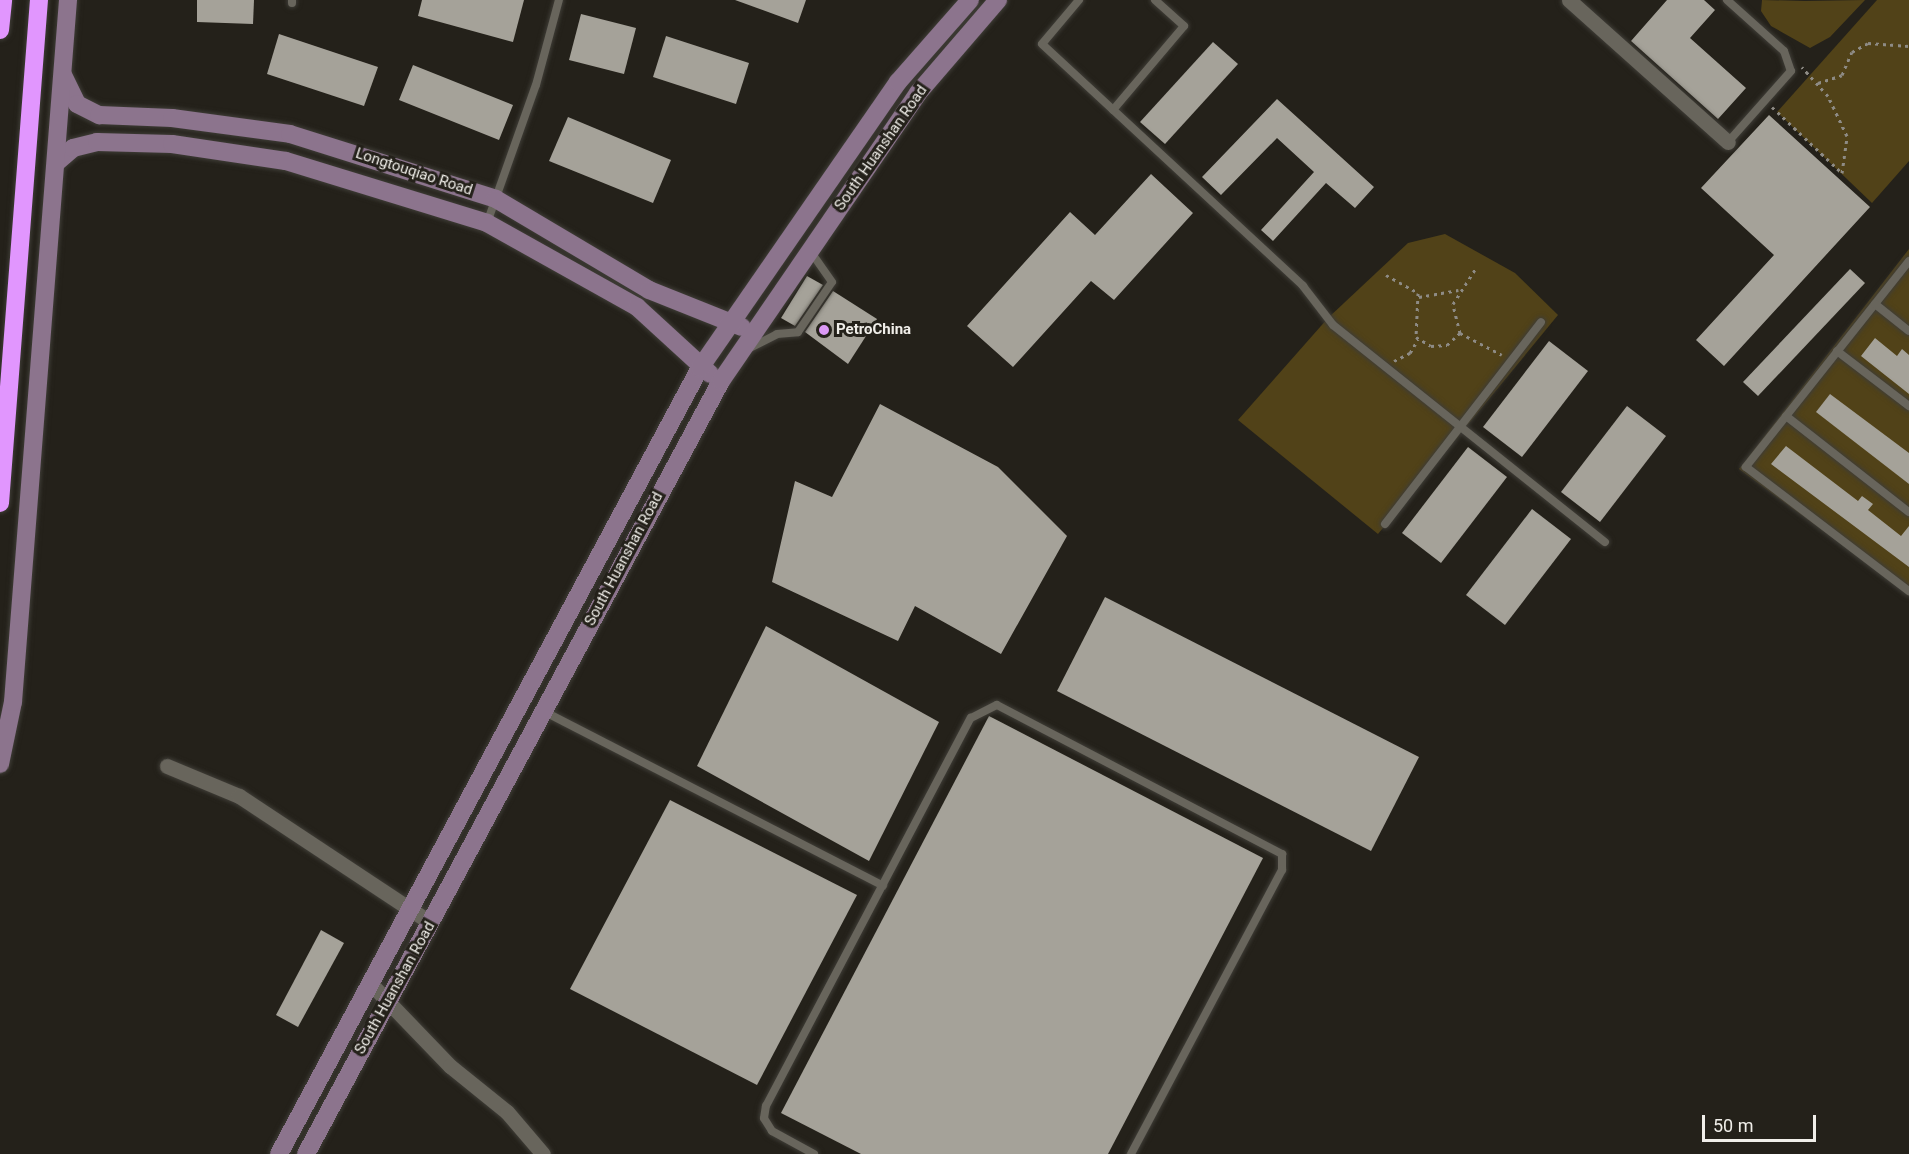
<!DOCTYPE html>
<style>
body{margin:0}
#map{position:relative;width:1909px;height:1154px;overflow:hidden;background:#24211a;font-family:Roboto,sans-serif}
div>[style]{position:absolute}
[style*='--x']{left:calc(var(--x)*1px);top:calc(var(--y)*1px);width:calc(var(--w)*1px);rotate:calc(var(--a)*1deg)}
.green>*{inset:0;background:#514218}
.building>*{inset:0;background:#a5a299}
.path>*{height:3px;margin-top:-1.5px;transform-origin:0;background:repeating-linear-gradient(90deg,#8e8b85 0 3px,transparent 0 7.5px)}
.roads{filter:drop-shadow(0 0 2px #3f3d37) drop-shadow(0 0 2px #3f3d37)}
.lane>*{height:8px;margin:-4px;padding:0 4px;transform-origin:4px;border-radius:4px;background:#68655c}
.street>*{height:15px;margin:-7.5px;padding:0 7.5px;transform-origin:7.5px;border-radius:7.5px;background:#68655c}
.secondary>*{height:18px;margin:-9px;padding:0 9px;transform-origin:9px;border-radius:9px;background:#8c748d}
.highway>*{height:18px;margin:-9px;padding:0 9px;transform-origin:9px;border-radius:9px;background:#e196fe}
.dots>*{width:16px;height:16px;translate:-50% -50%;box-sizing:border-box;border:3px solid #24211a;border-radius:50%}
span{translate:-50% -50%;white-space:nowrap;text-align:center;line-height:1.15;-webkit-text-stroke:6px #24211a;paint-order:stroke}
.street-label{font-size:15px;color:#f0eee9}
.poi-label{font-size:15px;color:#f0eee9;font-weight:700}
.left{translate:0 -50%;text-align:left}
.scale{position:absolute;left:1702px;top:1115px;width:114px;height:27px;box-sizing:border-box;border:3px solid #f0eee9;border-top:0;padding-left:8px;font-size:18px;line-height:21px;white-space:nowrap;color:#f0eee9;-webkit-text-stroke:4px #24211a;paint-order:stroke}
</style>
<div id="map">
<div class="green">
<div style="clip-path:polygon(1762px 0,1805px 1px,1865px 0,1830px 37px,1810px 48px,1771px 26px,1761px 11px)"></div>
<div style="clip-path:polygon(1877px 0,1909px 0,1909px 161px,1872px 203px,1777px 112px)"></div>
<div style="clip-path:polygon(1445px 234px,1515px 273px,1558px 315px,1378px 534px,1238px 420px,1328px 318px,1408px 243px)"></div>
<div style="clip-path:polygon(1909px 249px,1909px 594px,1739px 469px)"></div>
</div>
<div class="building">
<div style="clip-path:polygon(197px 0,254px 0,253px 24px,197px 22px)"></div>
<div style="clip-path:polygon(422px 0,524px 0,513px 42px,418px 16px)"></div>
<div style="clip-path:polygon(735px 0,806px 0,798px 23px)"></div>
<div style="clip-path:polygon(1667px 0,1704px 0,1715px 10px,1690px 38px,1746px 88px,1718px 119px,1631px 41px)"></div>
<div style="clip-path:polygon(581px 14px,636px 28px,624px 74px,569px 60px)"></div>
<div style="clip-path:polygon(279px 34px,378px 67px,364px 106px,267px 74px)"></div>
<div style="clip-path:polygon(666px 36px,749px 63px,736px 104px,653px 77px)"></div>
<div style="clip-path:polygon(1213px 42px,1238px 64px,1165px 144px,1140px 122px)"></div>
<div style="clip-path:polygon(413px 65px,513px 105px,499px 140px,399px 100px)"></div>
<div style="clip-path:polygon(1277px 99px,1374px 187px,1355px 208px,1326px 183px,1273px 241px,1261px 230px,1314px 172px,1277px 138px,1221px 195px,1202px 177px)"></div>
<div style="clip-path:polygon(1769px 115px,1870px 207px,1724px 366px,1696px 340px,1774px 255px,1701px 188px)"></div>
<div style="clip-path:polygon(568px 117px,671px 160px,653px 203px,549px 161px)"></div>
<div style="clip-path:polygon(1151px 174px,1193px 213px,1114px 300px,1091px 281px,1013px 367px,967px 326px,1070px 212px,1095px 235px)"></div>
<div style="clip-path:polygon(1850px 269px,1865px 283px,1758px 396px,1743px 382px)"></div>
<div style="clip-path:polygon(807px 276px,823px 285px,795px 326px,781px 318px)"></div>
<div style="clip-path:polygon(833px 291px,877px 319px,848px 364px,805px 332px)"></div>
<div style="clip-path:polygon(1875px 338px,1897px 356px,1902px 349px,1909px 355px,1909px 394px,1861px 356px)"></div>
<div style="clip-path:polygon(1549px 341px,1588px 371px,1522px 457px,1483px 427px)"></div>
<div style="clip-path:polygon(1830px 394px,1909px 453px,1909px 484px,1816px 412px)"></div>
<div style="clip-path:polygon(880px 404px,998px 467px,1067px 536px,1001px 654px,915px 606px,898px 641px,772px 582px,795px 481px,832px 497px)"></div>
<div style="clip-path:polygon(1627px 406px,1666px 436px,1600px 522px,1561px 492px)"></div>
<div style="clip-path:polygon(1786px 446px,1858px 501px,1862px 496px,1873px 504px,1868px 510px,1901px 536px,1909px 526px,1909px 567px,1771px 464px)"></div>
<div style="clip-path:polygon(1468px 447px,1507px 477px,1441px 563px,1402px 533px)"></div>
<div style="clip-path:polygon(1532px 509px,1571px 539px,1505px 625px,1466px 595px)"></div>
<div style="clip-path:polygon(1105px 597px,1419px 757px,1371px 851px,1057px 691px)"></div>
<div style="clip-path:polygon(766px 626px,939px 722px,869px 861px,697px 766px)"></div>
<div style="clip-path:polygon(989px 716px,1263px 858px,1108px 1154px,861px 1154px,781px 1113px)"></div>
<div style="clip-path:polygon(670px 800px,857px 895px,757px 1085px,570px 989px)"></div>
<div style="clip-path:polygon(321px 930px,344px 943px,298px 1027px,276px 1015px)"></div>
</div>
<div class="path">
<div style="--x:1818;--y:83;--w:25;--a:-18"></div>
<div style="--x:1842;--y:75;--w:25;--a:-67"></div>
<div style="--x:1852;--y:52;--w:18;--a:-29"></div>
<div style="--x:1868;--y:43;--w:41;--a:4.2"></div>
<div style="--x:1772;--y:107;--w:96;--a:43.3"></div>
<div style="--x:1842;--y:173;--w:37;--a:-82"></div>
<div style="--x:1847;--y:136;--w:44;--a:-115.4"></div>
<div style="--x:1828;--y:96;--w:39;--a:-132"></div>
<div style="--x:1386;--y:275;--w:37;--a:29"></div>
<div style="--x:1418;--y:293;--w:44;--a:92.6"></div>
<div style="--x:1416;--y:337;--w:17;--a:31"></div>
<div style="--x:1431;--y:346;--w:16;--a:-4"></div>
<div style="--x:1447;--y:345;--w:18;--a:-43"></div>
<div style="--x:1460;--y:333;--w:30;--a:-104"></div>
<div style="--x:1453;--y:304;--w:43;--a:-57.4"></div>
<div style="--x:1419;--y:297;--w:40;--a:-10"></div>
<div style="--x:1460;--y:333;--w:47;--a:27.6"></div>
<div style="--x:1394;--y:361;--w:18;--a:-27"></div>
<div style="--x:1410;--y:353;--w:16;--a:-60"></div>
</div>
<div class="roads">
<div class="lane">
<div style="--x:1079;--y:0;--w:57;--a:130.1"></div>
<div style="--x:1042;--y:44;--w:356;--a:42.8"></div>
<div style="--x:1303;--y:286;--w:49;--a:52.4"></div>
<div style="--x:1333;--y:325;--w:348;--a:38.6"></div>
<div style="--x:1727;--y:0;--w:76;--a:41.8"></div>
<div style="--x:1784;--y:51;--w:21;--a:71"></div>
<div style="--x:1791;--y:71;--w:95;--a:131.6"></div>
<div style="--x:292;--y:3;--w:3;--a:-90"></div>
<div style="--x:1113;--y:110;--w:110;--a:-49.8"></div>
<div style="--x:1184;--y:26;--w:39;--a:-138"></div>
<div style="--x:487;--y:223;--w:146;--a:-70.5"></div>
<div style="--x:536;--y:85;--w:88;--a:-74.9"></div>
<div style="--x:1909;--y:261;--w:263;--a:128.4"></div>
<div style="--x:1746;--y:467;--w:205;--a:37.3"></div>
<div style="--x:1875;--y:304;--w:43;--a:38.5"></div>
<div style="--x:750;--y:348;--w:30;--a:-27"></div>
<div style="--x:777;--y:334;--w:21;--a:-5"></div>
<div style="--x:798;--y:332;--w:60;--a:-55.8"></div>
<div style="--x:832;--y:282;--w:37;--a:-125"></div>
<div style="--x:1837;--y:351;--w:91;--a:37.4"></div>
<div style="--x:1786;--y:416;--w:156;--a:38"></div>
<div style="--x:1385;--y:524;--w:255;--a:-52.3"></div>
<div style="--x:545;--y:712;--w:380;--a:27.2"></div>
<div style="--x:814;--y:1154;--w:48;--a:-151.3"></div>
<div style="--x:772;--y:1131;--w:15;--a:-122"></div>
<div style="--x:764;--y:1118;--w:12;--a:-81"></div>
<div style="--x:766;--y:1106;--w:439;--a:-62.2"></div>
<div style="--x:971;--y:718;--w:29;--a:-27"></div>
<div style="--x:997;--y:705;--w:322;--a:27.6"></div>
<div style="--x:1282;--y:854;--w:16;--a:90"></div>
<div style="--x:1282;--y:870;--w:322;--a:118"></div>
</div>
<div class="street">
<div style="--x:1569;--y:0;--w:213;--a:41.8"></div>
<div style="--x:167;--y:766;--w:78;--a:22.6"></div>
<div style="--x:239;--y:796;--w:230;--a:33.5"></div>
<div style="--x:371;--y:984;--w:114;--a:46.1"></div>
<div style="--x:450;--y:1066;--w:73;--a:38.9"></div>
<div style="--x:507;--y:1112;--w:55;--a:49.4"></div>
</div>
<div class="secondary">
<div style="--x:63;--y:75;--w:32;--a:64"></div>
<div style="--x:77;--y:104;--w:25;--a:27"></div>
<div style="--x:99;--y:115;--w:73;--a:2.4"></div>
<div style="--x:172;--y:118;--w:119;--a:7.7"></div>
<div style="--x:290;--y:134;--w:216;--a:17.5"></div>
<div style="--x:496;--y:199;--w:178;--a:30.7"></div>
<div style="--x:649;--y:290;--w:100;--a:21.7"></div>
<div style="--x:56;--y:163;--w:23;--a:-41"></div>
<div style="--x:73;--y:148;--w:25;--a:-14"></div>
<div style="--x:97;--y:142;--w:75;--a:1.5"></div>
<div style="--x:172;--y:144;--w:115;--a:8.5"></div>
<div style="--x:286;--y:161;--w:210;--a:17.1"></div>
<div style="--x:487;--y:223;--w:172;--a:29.2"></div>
<div style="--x:637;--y:307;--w:99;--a:42.5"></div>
<div style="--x:0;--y:764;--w:63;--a:-78.2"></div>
<div style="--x:13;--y:702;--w:704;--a:-85.52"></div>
<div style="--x:279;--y:1154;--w:892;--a:-61.83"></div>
<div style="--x:700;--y:368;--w:348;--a:-55.3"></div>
<div style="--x:898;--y:82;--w:109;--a:-48.7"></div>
<div style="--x:306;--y:1154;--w:877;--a:-61.77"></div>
<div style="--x:721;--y:381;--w:349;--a:-55.6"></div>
<div style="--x:918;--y:93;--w:123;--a:-49.3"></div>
</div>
<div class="highway">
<div style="--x:0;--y:30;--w:30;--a:-84"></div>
<div style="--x:0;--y:503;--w:505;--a:-85.57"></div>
</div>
</div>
<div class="dots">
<div style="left:824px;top:330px;background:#db99f5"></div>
</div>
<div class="street-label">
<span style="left:881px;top:148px;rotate:-55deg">South Huanshan Road</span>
<span style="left:414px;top:172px;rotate:18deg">Longtouqiao Road</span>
<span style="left:624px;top:559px;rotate:-62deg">South Huanshan Road</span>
<span style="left:395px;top:988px;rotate:-61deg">South Huanshan Road</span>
</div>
<div class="poi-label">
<span class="left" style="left:836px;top:330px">PetroChina</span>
</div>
<div class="scale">50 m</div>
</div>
